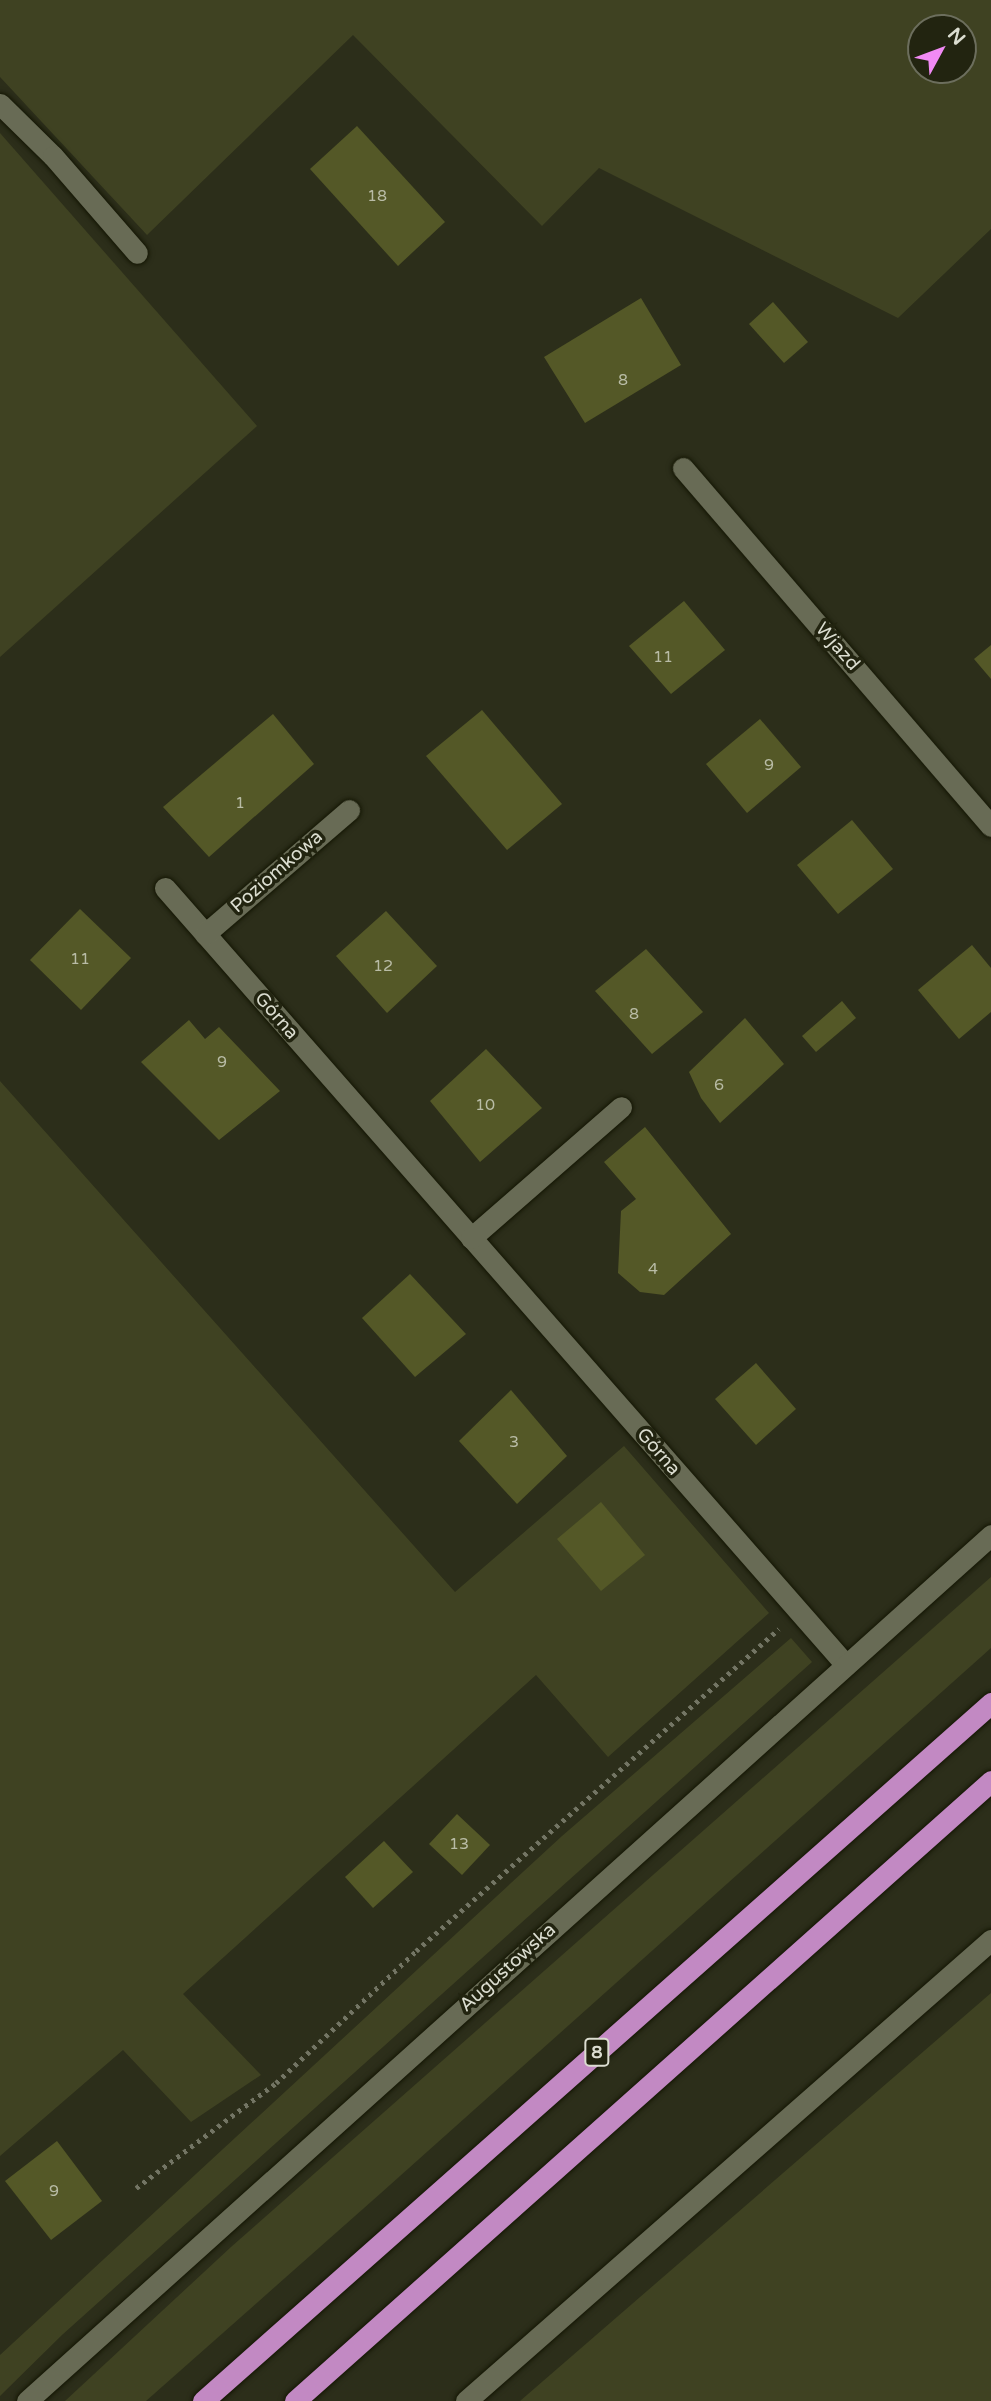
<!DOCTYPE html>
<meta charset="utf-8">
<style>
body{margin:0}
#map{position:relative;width:991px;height:2401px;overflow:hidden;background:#2c2e1a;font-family:"Varela Round",sans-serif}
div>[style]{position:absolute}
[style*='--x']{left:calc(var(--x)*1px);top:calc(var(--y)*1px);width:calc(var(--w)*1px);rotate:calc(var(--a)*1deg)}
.green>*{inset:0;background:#3f4222}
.building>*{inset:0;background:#545827}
.path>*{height:4.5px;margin-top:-2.25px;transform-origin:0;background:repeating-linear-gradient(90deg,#737564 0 3.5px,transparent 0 8.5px)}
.roads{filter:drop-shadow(0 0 2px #141604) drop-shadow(0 0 2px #141604)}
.minor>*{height:21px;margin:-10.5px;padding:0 10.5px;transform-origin:10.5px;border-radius:10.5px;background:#686b55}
.highway>*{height:21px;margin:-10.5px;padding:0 10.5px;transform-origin:10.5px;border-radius:10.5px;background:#c289c3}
span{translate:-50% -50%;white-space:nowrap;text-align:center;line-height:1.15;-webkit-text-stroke:7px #222410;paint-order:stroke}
.number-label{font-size:16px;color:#b9bca6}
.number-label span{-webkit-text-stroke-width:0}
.shield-label span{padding:2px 5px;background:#222410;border:2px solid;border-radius:5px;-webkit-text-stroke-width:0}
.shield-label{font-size:18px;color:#dbddd0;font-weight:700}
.street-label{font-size:19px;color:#dbddd0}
.north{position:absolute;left:907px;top:14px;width:70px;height:70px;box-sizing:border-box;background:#222410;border:2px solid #6c6e5d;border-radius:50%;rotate:49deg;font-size:19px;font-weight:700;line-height:28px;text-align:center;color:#dbddd0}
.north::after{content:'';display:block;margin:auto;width:24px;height:32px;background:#f18af4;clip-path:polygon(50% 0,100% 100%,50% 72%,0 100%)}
</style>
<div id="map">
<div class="green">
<div style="clip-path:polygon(evenodd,0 0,991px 0,991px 229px,898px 318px,599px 168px,542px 226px,353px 35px,147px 235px,0 77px,0 0,921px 28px,963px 28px,963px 70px,921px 70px,921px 28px)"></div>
<div style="clip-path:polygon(0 133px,257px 426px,0 657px)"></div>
<div style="clip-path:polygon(0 1081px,455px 1592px,624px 1446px,769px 1613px,608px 1757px,536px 1675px,183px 1994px,261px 2075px,191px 2122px,123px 2050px,0 2156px)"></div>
<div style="clip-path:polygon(991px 1577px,991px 1648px,381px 2193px,146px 2401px,65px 2401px,231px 2247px)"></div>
<div style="clip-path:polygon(791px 1638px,812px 1662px,62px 2335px,0 2396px,0 2355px,562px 1836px)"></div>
<div style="clip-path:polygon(991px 1993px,991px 2401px,520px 2401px)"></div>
</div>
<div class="building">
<div style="clip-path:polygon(357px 126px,445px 222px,398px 266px,310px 169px)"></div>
<div style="clip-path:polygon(641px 298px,681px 365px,585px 423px,544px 357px)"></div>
<div style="clip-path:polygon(773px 302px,808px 342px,784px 363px,749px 324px)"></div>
<div style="clip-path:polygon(684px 601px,725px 650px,671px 694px,629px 646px)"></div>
<div style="clip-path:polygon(991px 645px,991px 679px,974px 659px)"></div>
<div style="clip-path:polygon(482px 710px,562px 804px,507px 850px,426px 756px)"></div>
<div style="clip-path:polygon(273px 714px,314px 764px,209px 857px,163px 807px)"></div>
<div style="clip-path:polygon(760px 719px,801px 767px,747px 813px,706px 764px)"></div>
<div style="clip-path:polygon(852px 820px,893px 869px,838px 914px,797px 865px)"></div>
<div style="clip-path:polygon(80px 909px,131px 958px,81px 1010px,30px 960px)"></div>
<div style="clip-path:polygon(386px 911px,437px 966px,387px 1013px,336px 956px)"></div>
<div style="clip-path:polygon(972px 945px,991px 968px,991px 1012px,959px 1039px,918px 990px)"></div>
<div style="clip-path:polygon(646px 949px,703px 1012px,652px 1054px,595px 991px)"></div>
<div style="clip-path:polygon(842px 1001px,856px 1018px,816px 1052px,802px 1036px)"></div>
<div style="clip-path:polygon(745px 1018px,784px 1064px,720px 1123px,701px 1098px,689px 1072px)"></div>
<div style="clip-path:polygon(189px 1020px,205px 1039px,219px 1027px,280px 1091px,219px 1140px,141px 1062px)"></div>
<div style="clip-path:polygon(486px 1049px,542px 1108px,480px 1162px,430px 1101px)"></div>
<div style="clip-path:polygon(645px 1127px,731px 1234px,664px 1295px,640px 1292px,618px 1273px,621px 1211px,636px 1199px,604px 1162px)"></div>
<div style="clip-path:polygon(410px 1274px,466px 1334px,415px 1377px,362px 1318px)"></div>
<div style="clip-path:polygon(756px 1363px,796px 1409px,756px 1445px,715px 1399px)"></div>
<div style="clip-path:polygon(511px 1390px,567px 1456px,517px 1504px,459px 1441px)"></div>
<div style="clip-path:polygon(601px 1502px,645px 1555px,601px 1591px,557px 1539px)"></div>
<div style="clip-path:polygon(457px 1814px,490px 1845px,462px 1875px,429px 1844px)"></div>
<div style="clip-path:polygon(384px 1841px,413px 1872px,373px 1908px,345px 1877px)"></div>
<div style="clip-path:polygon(57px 2141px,102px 2201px,51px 2240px,5px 2181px)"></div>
</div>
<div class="path">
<div style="--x:136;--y:2188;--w:175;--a:-36.9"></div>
<div style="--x:276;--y:2083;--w:192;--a:-43.3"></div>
<div style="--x:416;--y:1951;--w:485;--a:-41.6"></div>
</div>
<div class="roads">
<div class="minor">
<div style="--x:0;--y:104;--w:74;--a:44.5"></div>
<div style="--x:53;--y:156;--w:128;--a:49.1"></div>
<div style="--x:683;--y:468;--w:472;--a:49.3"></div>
<div style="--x:165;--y:888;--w:1033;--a:48.77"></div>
<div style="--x:205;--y:934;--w:190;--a:-40.7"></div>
<div style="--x:471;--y:1238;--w:199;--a:-41.1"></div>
<div style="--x:27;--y:2401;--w:1296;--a:-41.93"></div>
<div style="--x:466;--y:2401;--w:699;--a:-41.29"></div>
</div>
<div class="highway">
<div style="--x:203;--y:2401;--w:1053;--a:-41.53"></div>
<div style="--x:295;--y:2401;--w:932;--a:-41.69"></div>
</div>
</div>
<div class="number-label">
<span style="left:377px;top:196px">18</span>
<span style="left:623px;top:380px">8</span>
<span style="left:663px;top:657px">11</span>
<span style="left:769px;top:765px">9</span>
<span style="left:240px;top:803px">1</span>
<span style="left:80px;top:959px">11</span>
<span style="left:383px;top:966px">12</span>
<span style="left:634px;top:1014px">8</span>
<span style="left:222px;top:1062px">9</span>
<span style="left:719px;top:1085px">6</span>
<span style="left:485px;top:1105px">10</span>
<span style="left:653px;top:1269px">4</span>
<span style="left:514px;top:1442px">3</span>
<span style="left:459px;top:1844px">13</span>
<span style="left:54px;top:2191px">9</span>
</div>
<div class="shield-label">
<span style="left:597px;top:2052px">8</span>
</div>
<div class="street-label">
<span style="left:837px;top:647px;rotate:49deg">Wjazd</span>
<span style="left:277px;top:872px;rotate:-41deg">Poziomkowa</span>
<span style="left:276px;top:1016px;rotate:49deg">Górna</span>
<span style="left:658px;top:1452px;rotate:49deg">Górna</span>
<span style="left:508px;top:1968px;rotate:-42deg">Augustowska</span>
</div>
<div class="north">N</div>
</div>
